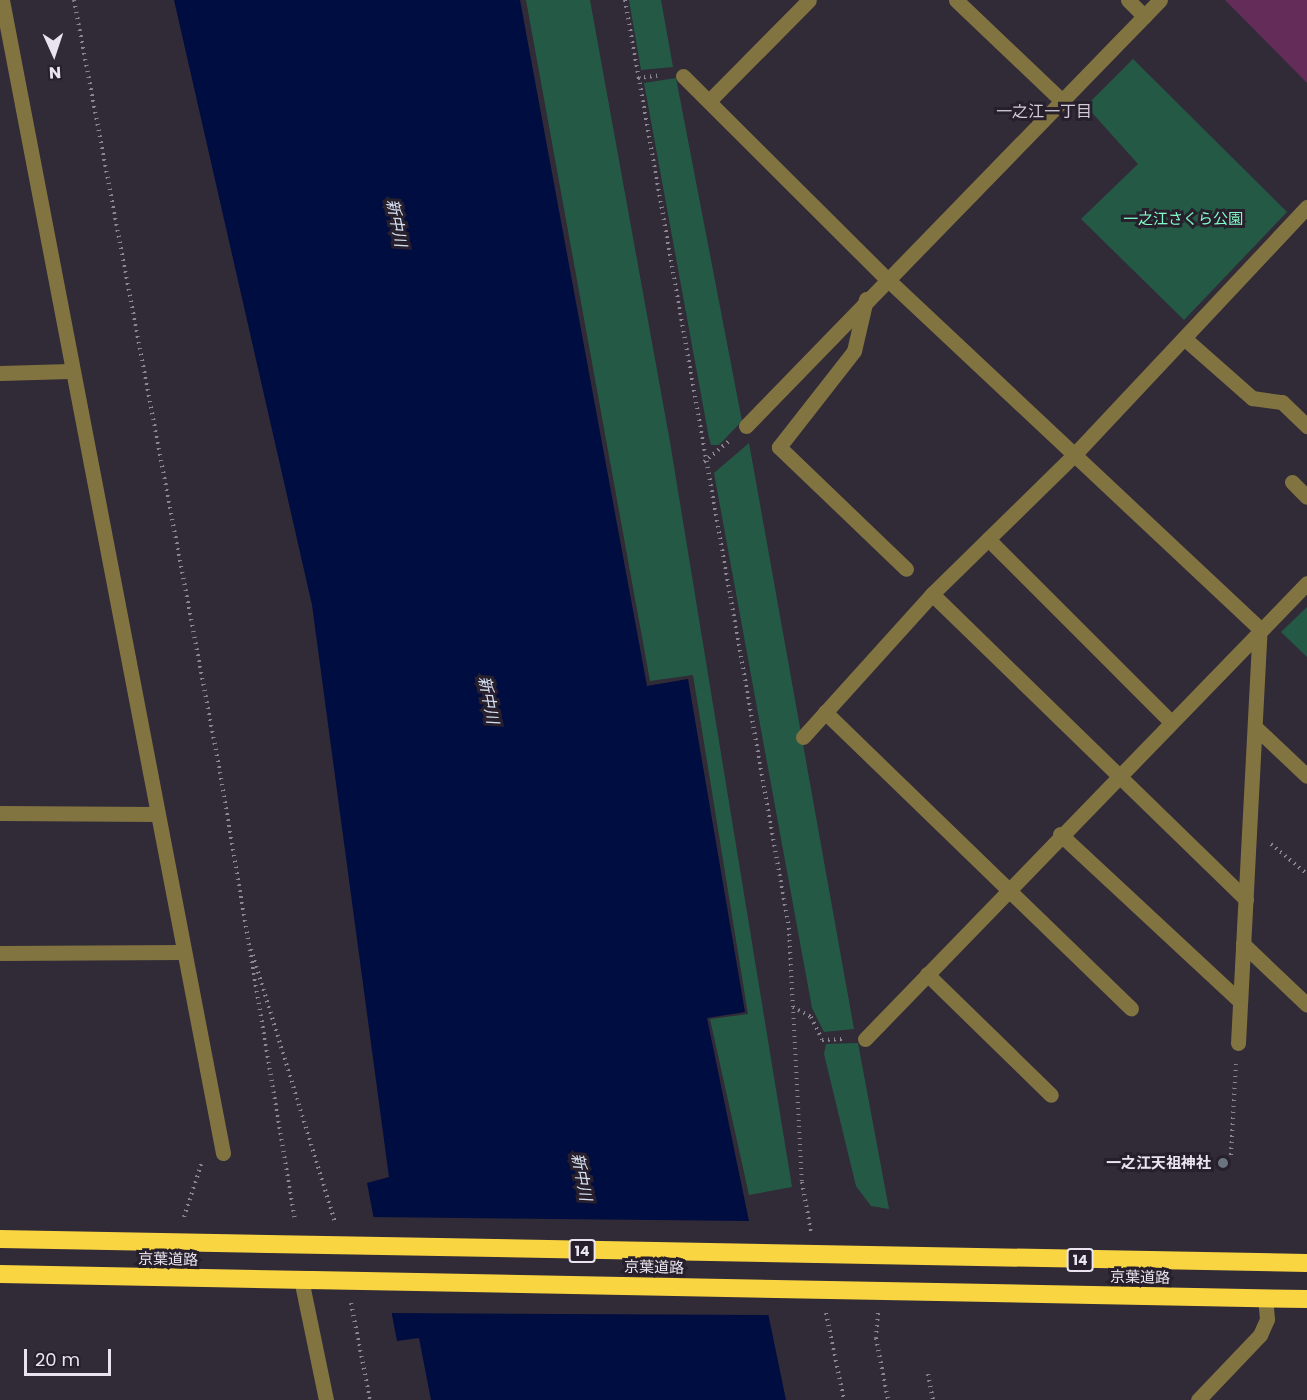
<!DOCTYPE html>
<meta charset="utf-8">
<style>
body{margin:0}
#map{position:relative;width:1307px;height:1400px;overflow:hidden;background:#312a37;font-family:Poppins,"Noto Sans JP",sans-serif}
div>[style]{position:absolute}
[style*='--x']{left:calc(var(--x)*1px);top:calc(var(--y)*1px);width:calc(var(--w)*1px);rotate:calc(var(--a)*1deg)}
.green>*{inset:0;background:#245a45}
.water>*{inset:0;background:#000d40}
.pier>*{inset:0;background:#312a37}
.building>*{inset:0;background:#642c59}
.path>*{height:4px;margin-top:-2px;transform-origin:0;background:repeating-linear-gradient(90deg,#8c8691 0 1.5px,transparent 0 6px)}
.minor>*{height:15px;margin:-7.5px;padding:0 7.5px;transform-origin:7.5px;border-radius:7.5px;background:#827441}
.highway>*{height:18px;margin:-9px;padding:0 9px;transform-origin:9px;border-radius:9px;background:#f9d542}
.dots>*{width:16px;height:16px;translate:-50% -50%;box-sizing:border-box;border:3px solid #27202c;border-radius:50%}
span{translate:-50% -50%;white-space:nowrap;text-align:center;line-height:1.15;-webkit-text-stroke:6px #27202c;paint-order:stroke}
.shield-label span{padding:2px 4px;background:#27202c;border:2px solid;border-radius:4px;-webkit-text-stroke-width:0}
.shield-label{font-size:14px;color:#e9e4ed;font-weight:700}
.park-label{font-size:15px;color:#82fbc9}
.poi-label{font-size:15px;color:#e9e4ed;font-weight:700}
.right{translate:-100% -50%;text-align:right}
.street-label{font-size:15px;color:#e9e4ed}
.neighbourhood-label{font-size:16px;color:#d2c9d9}
.water-label{font-size:16px;color:#d5e0f1;font-style:italic}
.north{position:absolute;left:24px;top:24px;width:60px;height:60px;-webkit-text-stroke:4px #27202c;paint-order:stroke;rotate:177deg;font-size:16px;font-weight:700;line-height:24px;text-align:center;color:#e9e4ed}
.north::after{content:'';display:block;margin:auto;width:21px;height:27px;background:#e9e4ed;clip-path:polygon(50% 0,100% 100%,50% 72%,0 100%)}
.scale{position:absolute;left:24px;top:1349px;width:87px;height:27px;box-sizing:border-box;border:3px solid #e9e4ed;border-top:0;padding-left:8px;font-size:18px;line-height:21px;white-space:nowrap;color:#e9e4ed;-webkit-text-stroke:4px #27202c;paint-order:stroke}
</style>
<div id="map">
<div class="green">
<div style="clip-path:polygon(526px 0,590px 0,670px 442px,792px 1187px,749px 1195px,710px 1019px,748px 1014px,693px 675px,650px 681px)"></div>
<div style="clip-path:polygon(629px 0,661px 0,673px 67px,641px 70px)"></div>
<div style="clip-path:polygon(1133px 59px,1287px 212px,1184px 320px,1081px 219px,1138px 164px,1086px 106px)"></div>
<div style="clip-path:polygon(676px 78px,742px 421px,719px 445px,711px 445px,709px 438px,644px 83px)"></div>
<div style="clip-path:polygon(749px 443px,854px 1029px,824px 1032px,812px 1008px,714px 473px)"></div>
<div style="clip-path:polygon(1307px 607px,1307px 657px,1281px 632px)"></div>
<div style="clip-path:polygon(858px 1043px,889px 1209px,871px 1206px,856px 1186px,824px 1054px,826px 1044px)"></div>
</div>
<div class="water">
<div style="clip-path:polygon(174px 0,520px 0,647px 686px,688px 679px,745px 1012px,707px 1018px,786px 1400px,431px 1400px,419px 1338px,397px 1341px,367px 1183px,389px 1177px,312px 605px)"></div>
</div>
<div class="pier">
<div style="clip-path:polygon(371px 1217px,752px 1221px,772px 1315px,388px 1313px)"></div>
</div>
<div class="building">
<div style="clip-path:polygon(1225px 0,1307px 0,1307px 83px)"></div>
</div>
<div class="path">
<div style="--x:74;--y:0;--w:786;--a:79.29"></div>
<div style="--x:220;--y:772;--w:455;--a:80.5"></div>
<div style="--x:625;--y:0;--w:942;--a:79.98"></div>
<div style="--x:789;--y:928;--w:254;--a:87.1"></div>
<div style="--x:802;--y:1182;--w:51;--a:79.8"></div>
<div style="--x:638;--y:78;--w:24;--a:-7"></div>
<div style="--x:704;--y:462;--w:34;--a:-40"></div>
<div style="--x:1271;--y:844;--w:47;--a:39.8"></div>
<div style="--x:251;--y:949;--w:286;--a:72.9"></div>
<div style="--x:793;--y:1007;--w:21;--a:29"></div>
<div style="--x:811;--y:1017;--w:25;--a:64"></div>
<div style="--x:822;--y:1040;--w:21;--a:-3"></div>
<div style="--x:1231;--y:1155;--w:91;--a:-86.9"></div>
<div style="--x:184;--y:1217;--w:58;--a:-71.9"></div>
<div style="--x:351;--y:1303;--w:99;--a:78.9"></div>
<div style="--x:826;--y:1313;--w:89;--a:78.3"></div>
<div style="--x:878;--y:1313;--w:25;--a:95"></div>
<div style="--x:876;--y:1338;--w:63;--a:79"></div>
<div style="--x:928;--y:1374;--w:26;--a:79"></div>
</div>
<div class="minor">
<div style="--x:2;--y:0;--w:1174;--a:79.15"></div>
<div style="--x:956;--y:0;--w:145;--a:43.6"></div>
<div style="--x:1128;--y:0;--w:23;--a:45"></div>
<div style="--x:683;--y:76;--w:286;--a:44.9"></div>
<div style="--x:886;--y:278;--w:513;--a:43.18"></div>
<div style="--x:711;--y:99;--w:139;--a:-45.3"></div>
<div style="--x:866;--y:299;--w:53;--a:103"></div>
<div style="--x:854;--y:351;--w:122;--a:128"></div>
<div style="--x:779;--y:447;--w:176;--a:43.8"></div>
<div style="--x:1184;--y:338;--w:91;--a:41.4"></div>
<div style="--x:1252;--y:398;--w:30;--a:8"></div>
<div style="--x:1282;--y:402;--w:35;--a:44"></div>
<div style="--x:0;--y:373;--w:70;--a:-1.6"></div>
<div style="--x:746;--y:426;--w:594;--a:-45.82"></div>
<div style="--x:1292;--y:482;--w:21;--a:45"></div>
<div style="--x:988;--y:539;--w:256;--a:45"></div>
<div style="--x:932;--y:594;--w:438;--a:44.2"></div>
<div style="--x:825;--y:712;--w:426;--a:44.1"></div>
<div style="--x:1255;--y:727;--w:71;--a:43.3"></div>
<div style="--x:803;--y:737;--w:193;--a:-47.9"></div>
<div style="--x:932;--y:594;--w:197;--a:-44.4"></div>
<div style="--x:1073;--y:456;--w:342;--a:-46.8"></div>
<div style="--x:0;--y:813;--w:156;--a:0.4"></div>
<div style="--x:1060;--y:834;--w:246;--a:42.9"></div>
<div style="--x:1243;--y:944;--w:88;--a:43.6"></div>
<div style="--x:0;--y:953;--w:184;--a:-0.3"></div>
<div style="--x:927;--y:974;--w:173;--a:44.3"></div>
<div style="--x:865;--y:1039;--w:635;--a:-45.89"></div>
<div style="--x:1238;--y:1043;--w:415;--a:-87"></div>
<div style="--x:301;--y:1279;--w:124;--a:78.3"></div>
<div style="--x:1198;--y:1400;--w:90;--a:-46.4"></div>
<div style="--x:1260;--y:1335;--w:17;--a:-66"></div>
<div style="--x:1267;--y:1319;--w:21;--a:-95"></div>
</div>
<div class="highway">
<div style="--x:0;--y:1239;--w:1307;--a:1.05"></div>
<div style="--x:0;--y:1274;--w:1307;--a:1.1"></div>
</div>
<div class="dots">
<div style="left:1223px;top:1163px;background:#6b7280"></div>
</div>
<div class="shield-label">
<span style="left:582px;top:1251px">14</span>
<span style="left:1080px;top:1260px">14</span>
</div>
<div class="park-label">
<span style="left:1183px;top:219px">一之江さくら公園</span>
</div>
<div class="poi-label">
<span class="right" style="left:1211px;top:1163px">一之江天祖神社</span>
</div>
<div class="street-label">
<span style="left:168px;top:1259px;rotate:1deg">京葉道路</span>
<span style="left:654px;top:1267px;rotate:1deg">京葉道路</span>
<span style="left:1140px;top:1277px;rotate:1deg">京葉道路</span>
</div>
<div class="neighbourhood-label">
<span style="left:1044px;top:112px">一之江一丁目</span>
</div>
<div class="water-label">
<span style="left:396px;top:223px;rotate:79deg">新中川</span>
<span style="left:488px;top:700px;rotate:79deg">新中川</span>
<span style="left:581px;top:1177px;rotate:79deg">新中川</span>
</div>
<div class="north">N</div>
<div class="scale">20 m</div>
</div>
